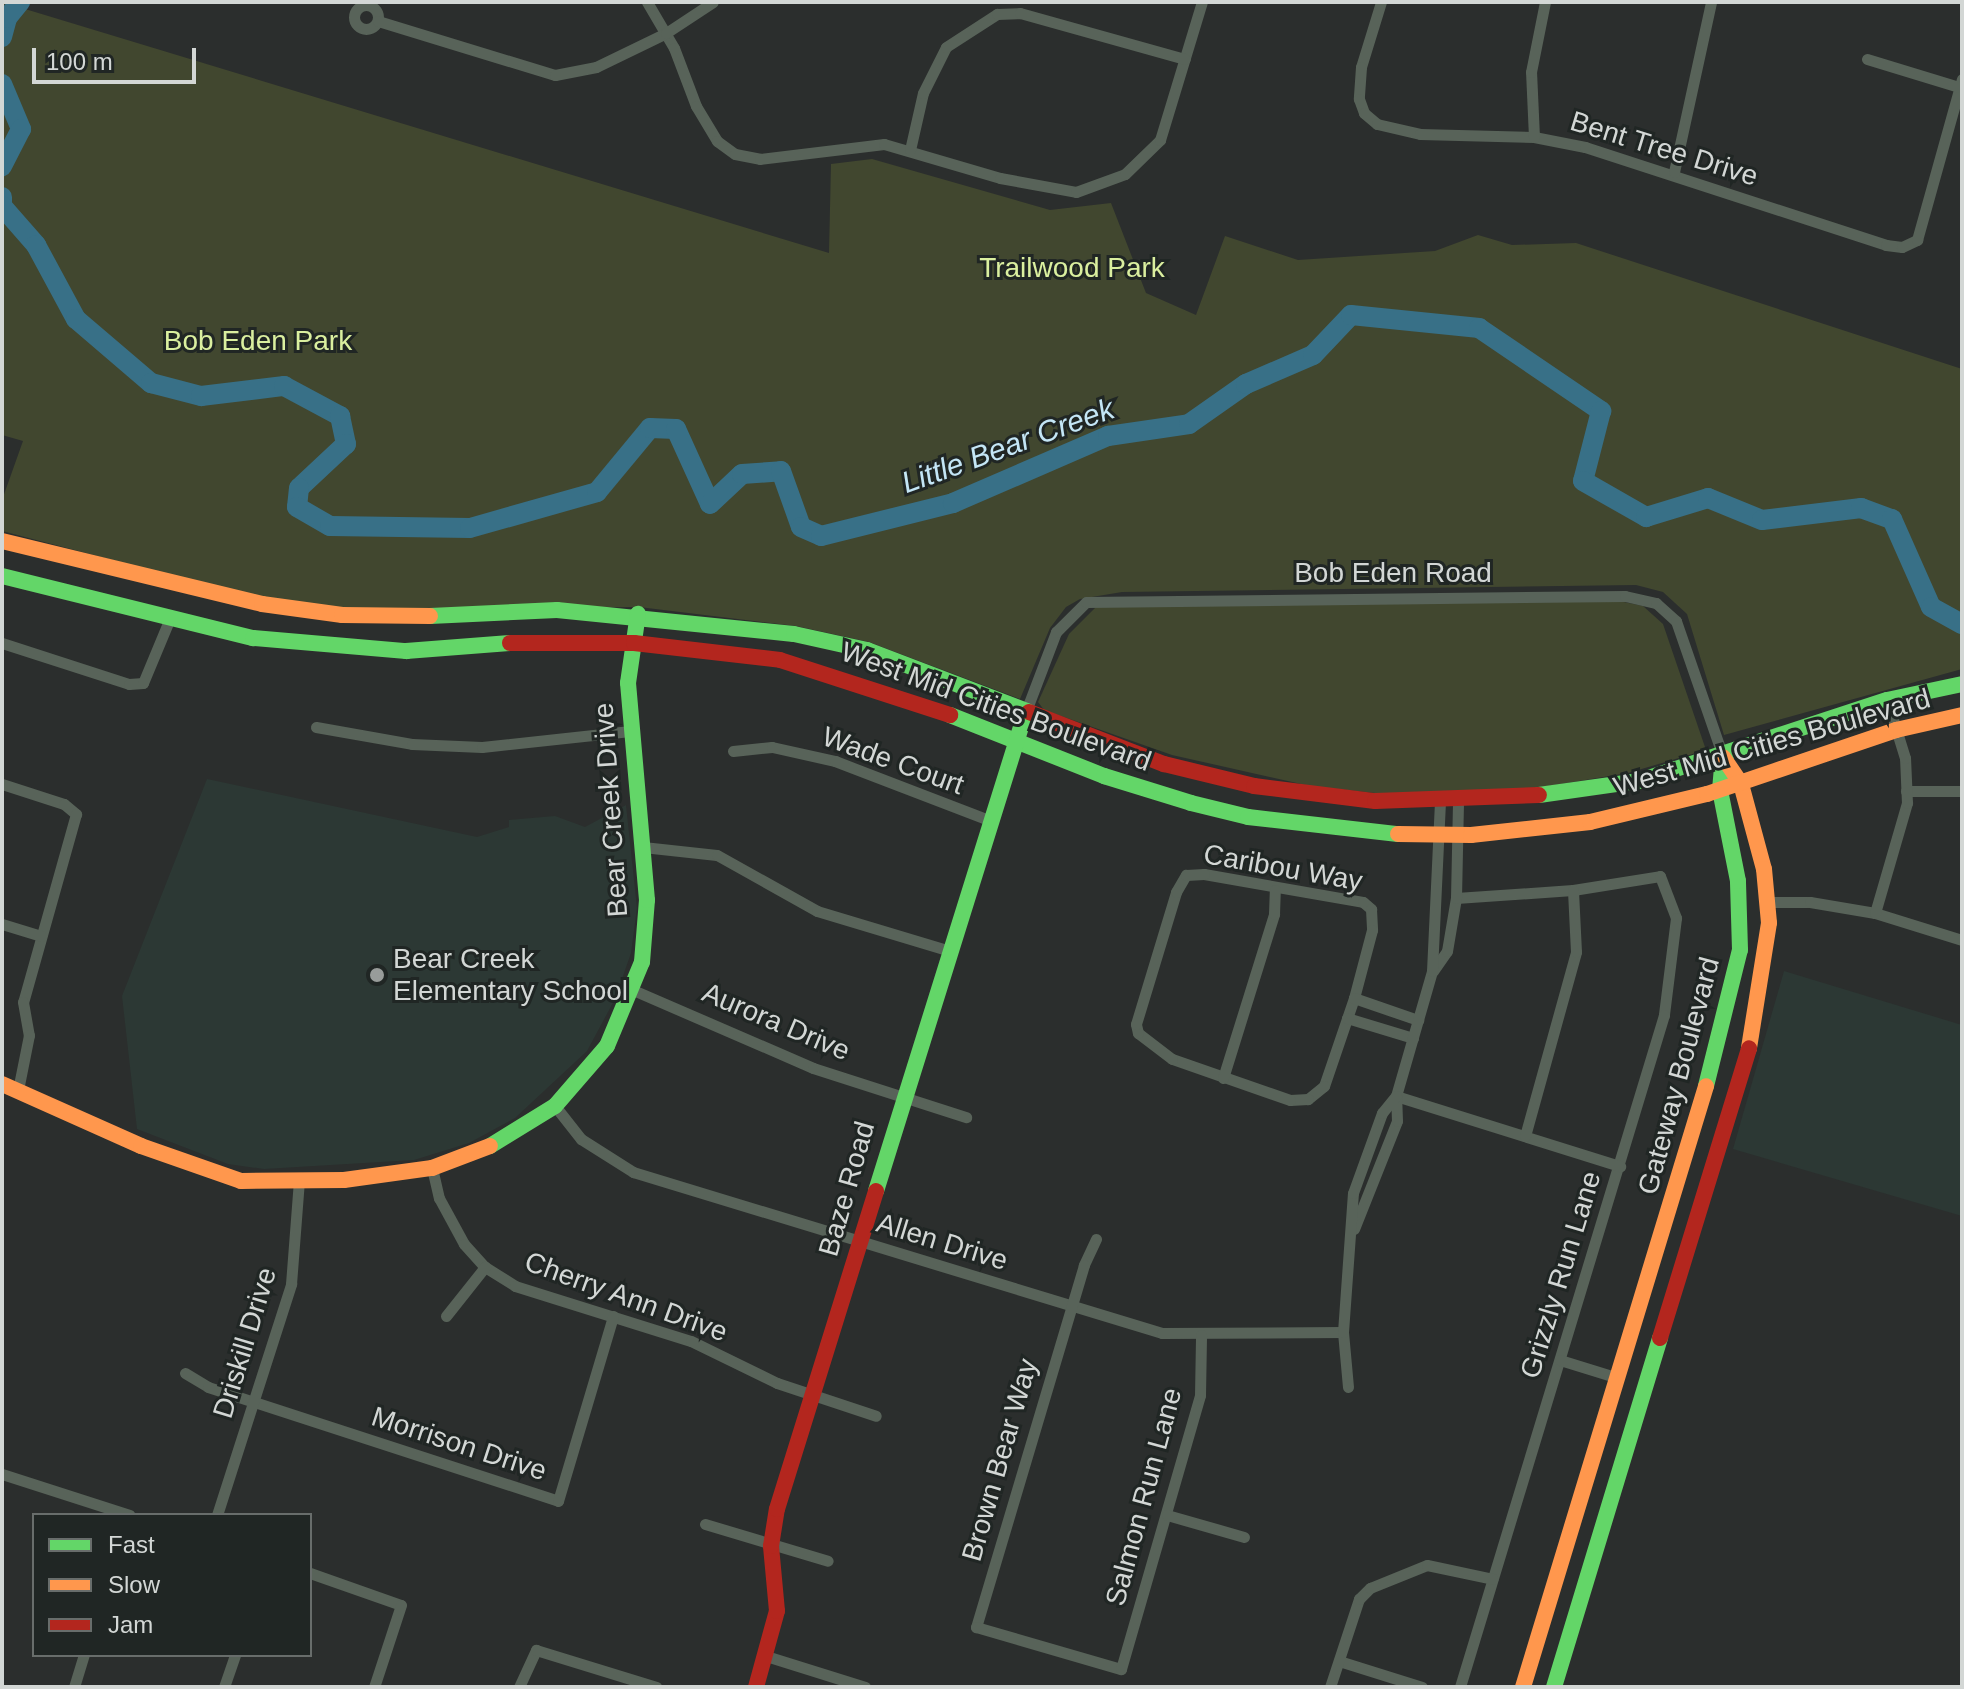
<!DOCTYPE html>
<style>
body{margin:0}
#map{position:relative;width:1964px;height:1689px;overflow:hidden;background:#2b2e2d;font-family:Arial,sans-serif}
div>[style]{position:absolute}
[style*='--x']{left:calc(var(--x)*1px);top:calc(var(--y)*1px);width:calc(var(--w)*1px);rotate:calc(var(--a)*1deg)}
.built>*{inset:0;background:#2c3834}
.green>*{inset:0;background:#41472f}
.river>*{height:20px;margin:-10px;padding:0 10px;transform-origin:10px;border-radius:10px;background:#387087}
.street>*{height:11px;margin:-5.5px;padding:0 5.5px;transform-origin:5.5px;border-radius:5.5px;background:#586359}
.street>.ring{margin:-5.5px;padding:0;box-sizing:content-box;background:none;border:11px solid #586359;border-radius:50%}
.fast>*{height:16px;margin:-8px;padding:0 8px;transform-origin:8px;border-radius:8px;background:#63d668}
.slow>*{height:16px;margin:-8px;padding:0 8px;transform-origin:8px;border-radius:8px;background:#ff974d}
.jam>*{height:16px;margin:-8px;padding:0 8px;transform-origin:8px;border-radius:8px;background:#b3261e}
.dots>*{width:22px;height:22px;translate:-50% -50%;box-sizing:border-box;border:4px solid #202624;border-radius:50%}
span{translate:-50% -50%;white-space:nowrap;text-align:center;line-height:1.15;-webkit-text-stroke:6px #202624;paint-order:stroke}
.street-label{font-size:28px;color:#d3d7d5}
.park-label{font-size:28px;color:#daef9f}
.poi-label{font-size:28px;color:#d3d7d5}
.left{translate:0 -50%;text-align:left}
.water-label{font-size:30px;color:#c4e6f6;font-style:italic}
.frame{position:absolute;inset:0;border:4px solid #d3d7d5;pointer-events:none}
.legend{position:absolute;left:32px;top:1513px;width:280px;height:144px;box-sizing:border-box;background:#202624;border:2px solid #686d6b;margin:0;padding:10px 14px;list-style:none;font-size:24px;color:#d3d7d5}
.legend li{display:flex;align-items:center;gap:16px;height:40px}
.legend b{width:40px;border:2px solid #686d6b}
.scale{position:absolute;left:32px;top:48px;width:164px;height:36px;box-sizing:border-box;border:4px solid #d3d7d5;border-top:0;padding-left:10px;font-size:24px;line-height:28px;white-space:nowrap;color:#d3d7d5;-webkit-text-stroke:6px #202624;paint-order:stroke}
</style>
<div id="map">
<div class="built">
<div style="clip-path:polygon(207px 779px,477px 837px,509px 827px,509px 820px,555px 816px,585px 827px,626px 805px,637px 908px,631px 953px,615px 999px,587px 1051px,515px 1118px,469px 1143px,414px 1160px,264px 1169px,228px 1164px,137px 1129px,122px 996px)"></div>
<div style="clip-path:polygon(1784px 971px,1962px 1025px,1962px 1216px,1733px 1149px)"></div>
</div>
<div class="green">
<div style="clip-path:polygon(2px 2px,829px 253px,831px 164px,872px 159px,1050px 210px,1111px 203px,1146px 293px,1196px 315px,1225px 236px,1298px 260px,1435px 251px,1478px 235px,1512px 245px,1576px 243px,1962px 369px,1962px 669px,1724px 735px,1687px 614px,1663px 592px,1636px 585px,1122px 592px,1080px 599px,1066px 607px,1050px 628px,1020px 699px,869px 642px,796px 626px,639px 607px,342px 610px,262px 599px,2px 531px,2px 500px,23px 441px,2px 435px)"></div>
<div style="clip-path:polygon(1614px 600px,1643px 606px,1663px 624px,1706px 750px,1628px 773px,1505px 793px,1375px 793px,1310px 786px,1172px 755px,1044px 710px,1038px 702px,1069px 634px,1097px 606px)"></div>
</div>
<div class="river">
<div style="--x:2;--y:37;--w:20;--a:-75"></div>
<div style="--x:7;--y:18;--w:21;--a:-51"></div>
<div style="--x:2;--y:84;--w:49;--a:67.1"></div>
<div style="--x:21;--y:129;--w:42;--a:117.2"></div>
<div style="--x:2;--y:197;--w:9;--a:90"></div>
<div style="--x:2;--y:206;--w:52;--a:48.9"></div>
<div style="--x:36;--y:245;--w:84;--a:61.6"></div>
<div style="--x:76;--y:319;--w:99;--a:40.5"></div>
<div style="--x:151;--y:383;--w:52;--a:14.6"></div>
<div style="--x:201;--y:396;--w:84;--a:-6.9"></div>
<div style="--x:284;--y:386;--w:64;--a:28.2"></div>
<div style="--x:340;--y:416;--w:29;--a:78"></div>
<div style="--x:346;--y:444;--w:64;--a:136.9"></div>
<div style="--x:299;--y:488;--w:19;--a:96"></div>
<div style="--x:297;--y:507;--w:38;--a:30"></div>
<div style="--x:330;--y:526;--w:140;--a:0.8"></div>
<div style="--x:470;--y:528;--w:132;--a:-15.8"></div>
<div style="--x:597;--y:492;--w:83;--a:-50.4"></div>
<div style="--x:650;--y:428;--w:26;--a:2"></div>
<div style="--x:676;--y:429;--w:82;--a:65.6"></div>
<div style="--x:710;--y:504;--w:44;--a:-43.2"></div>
<div style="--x:742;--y:474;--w:39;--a:-4"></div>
<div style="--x:781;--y:471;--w:59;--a:70.3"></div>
<div style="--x:801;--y:527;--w:22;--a:24"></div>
<div style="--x:821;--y:536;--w:136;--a:-14"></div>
<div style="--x:953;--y:503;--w:169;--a:-23.4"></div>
<div style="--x:1108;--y:436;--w:82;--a:-8.4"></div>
<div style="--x:1189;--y:424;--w:70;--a:-35.1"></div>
<div style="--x:1246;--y:384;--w:73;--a:-23.4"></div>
<div style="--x:1313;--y:355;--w:55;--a:-46.5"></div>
<div style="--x:1351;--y:315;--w:129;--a:5.8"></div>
<div style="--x:1479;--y:328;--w:148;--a:34.2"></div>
<div style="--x:1601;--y:411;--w:72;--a:104.4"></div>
<div style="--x:1583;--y:481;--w:73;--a:29.7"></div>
<div style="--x:1646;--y:517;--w:65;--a:-17"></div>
<div style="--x:1708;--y:498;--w:58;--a:22.2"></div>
<div style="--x:1762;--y:520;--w:100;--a:-6.9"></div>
<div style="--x:1861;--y:508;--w:33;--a:20"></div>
<div style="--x:1892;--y:519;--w:96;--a:66.1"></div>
<div style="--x:1931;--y:607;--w:35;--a:29"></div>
</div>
<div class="street">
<div style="--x:647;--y:2;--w:53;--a:59.6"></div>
<div style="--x:674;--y:48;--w:62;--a:69.2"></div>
<div style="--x:696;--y:106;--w:41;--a:59"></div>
<div style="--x:717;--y:141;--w:22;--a:36"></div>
<div style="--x:735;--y:154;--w:25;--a:11"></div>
<div style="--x:760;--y:159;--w:125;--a:-6.9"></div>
<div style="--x:884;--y:144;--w:121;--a:16.3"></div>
<div style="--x:1000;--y:178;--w:77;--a:10.4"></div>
<div style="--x:1076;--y:192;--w:52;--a:-20.2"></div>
<div style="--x:1125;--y:174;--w:49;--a:-44.2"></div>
<div style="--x:1160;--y:140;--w:144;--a:-73.1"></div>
<div style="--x:1381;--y:2;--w:68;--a:107.1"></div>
<div style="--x:1361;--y:67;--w:32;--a:94"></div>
<div style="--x:1359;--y:99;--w:15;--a:70"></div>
<div style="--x:1364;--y:113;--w:17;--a:40"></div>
<div style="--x:1377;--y:124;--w:44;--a:13.1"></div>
<div style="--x:1420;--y:134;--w:114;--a:1.5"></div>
<div style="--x:1534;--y:137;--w:52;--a:11.1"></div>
<div style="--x:1585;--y:147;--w:317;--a:18"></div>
<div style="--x:1886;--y:245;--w:16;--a:7"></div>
<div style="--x:1902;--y:247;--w:17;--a:-25"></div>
<div style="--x:1917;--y:240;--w:167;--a:-74.4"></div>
<div class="ring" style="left:354px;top:5px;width:13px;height:13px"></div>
<div style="--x:378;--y:21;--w:185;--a:17"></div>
<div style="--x:555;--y:75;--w:42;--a:-11"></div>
<div style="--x:596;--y:67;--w:78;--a:-25.9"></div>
<div style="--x:666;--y:33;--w:56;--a:-33.4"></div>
<div style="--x:1867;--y:59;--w:96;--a:16.9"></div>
<div style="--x:1534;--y:137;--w:65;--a:-92.6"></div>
<div style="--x:1531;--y:72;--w:71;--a:-78.7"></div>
<div style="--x:910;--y:150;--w:58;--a:-77.2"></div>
<div style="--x:923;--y:93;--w:51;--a:-63.4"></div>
<div style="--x:946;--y:47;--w:61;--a:-32.9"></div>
<div style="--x:997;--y:14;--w:23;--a:-2"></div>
<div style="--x:1020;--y:13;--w:171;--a:15.6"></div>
<div style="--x:1674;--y:172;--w:174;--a:-77.7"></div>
<div style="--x:2;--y:643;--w:133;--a:17.9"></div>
<div style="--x:129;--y:684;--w:14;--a:-4"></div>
<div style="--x:143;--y:683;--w:70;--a:-67.4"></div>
<div style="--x:1026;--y:711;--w:85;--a:-69.2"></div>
<div style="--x:1056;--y:632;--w:42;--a:-45"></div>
<div style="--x:1086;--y:602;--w:539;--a:-0.64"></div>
<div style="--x:1625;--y:596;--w:32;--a:13"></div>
<div style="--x:1656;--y:603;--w:27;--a:42"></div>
<div style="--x:1676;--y:621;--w:144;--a:70.9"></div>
<div style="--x:316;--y:727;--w:97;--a:10"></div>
<div style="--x:412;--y:744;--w:70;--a:2.5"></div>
<div style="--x:482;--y:747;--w:149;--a:-6.2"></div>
<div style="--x:733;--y:751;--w:39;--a:-6"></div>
<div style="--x:772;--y:747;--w:65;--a:12.5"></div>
<div style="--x:835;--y:761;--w:165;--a:21"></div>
<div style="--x:2;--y:784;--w:65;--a:17.9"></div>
<div style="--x:64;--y:804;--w:16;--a:40"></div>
<div style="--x:76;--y:814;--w:195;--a:105.7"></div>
<div style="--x:23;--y:1002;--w:34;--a:80"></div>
<div style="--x:29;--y:1035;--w:56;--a:101.3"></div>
<div style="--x:1906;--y:791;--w:56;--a:0"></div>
<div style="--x:643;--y:847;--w:74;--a:6.2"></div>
<div style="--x:717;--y:855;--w:115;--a:29.2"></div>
<div style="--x:817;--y:911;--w:139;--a:16.7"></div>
<div style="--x:1204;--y:874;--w:161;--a:10"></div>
<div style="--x:1363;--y:902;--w:11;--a:41"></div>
<div style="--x:1371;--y:909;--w:21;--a:87"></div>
<div style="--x:1372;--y:930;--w:70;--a:104.8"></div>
<div style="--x:1354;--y:998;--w:93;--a:108.8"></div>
<div style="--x:1324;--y:1086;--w:21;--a:141"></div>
<div style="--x:1308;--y:1099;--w:18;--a:177"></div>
<div style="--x:1290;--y:1100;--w:125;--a:-160.8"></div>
<div style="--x:1172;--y:1059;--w:43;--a:-142.6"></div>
<div style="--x:1138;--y:1033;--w:9;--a:-103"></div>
<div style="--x:1136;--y:1024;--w:138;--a:-73.1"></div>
<div style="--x:1176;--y:892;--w:20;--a:-60"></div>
<div style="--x:1186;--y:875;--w:18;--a:-3"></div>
<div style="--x:1456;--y:898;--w:117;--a:-3.9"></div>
<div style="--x:1573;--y:890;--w:88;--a:-9.1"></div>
<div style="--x:1660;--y:876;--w:45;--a:69.1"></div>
<div style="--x:1676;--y:918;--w:98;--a:97.1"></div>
<div style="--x:1664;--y:1015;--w:702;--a:106.89"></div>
<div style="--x:1766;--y:902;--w:44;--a:0"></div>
<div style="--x:1810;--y:902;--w:66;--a:9.6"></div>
<div style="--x:1875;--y:913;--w:91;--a:17.2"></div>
<div style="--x:1875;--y:913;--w:115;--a:-73.8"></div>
<div style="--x:1907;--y:803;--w:45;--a:-92.5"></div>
<div style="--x:1905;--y:758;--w:61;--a:-107.2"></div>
<div style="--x:2;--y:924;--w:41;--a:17.1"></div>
<div style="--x:1433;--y:971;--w:24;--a:-55"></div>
<div style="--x:1447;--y:951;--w:54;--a:-80.4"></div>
<div style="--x:1456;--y:898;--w:96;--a:-88.8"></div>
<div style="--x:633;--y:990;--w:196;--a:23.4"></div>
<div style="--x:813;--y:1068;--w:161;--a:17.8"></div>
<div style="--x:1354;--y:998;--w:68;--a:19"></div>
<div style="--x:1347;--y:1018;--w:69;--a:16.9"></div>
<div style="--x:1223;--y:1078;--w:172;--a:-72.7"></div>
<div style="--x:1274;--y:914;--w:24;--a:-88"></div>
<div style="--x:1396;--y:1096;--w:235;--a:17.4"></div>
<div style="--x:555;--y:1106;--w:42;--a:51.8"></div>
<div style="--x:581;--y:1139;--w:62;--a:32.4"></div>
<div style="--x:633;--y:1172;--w:553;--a:16.93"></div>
<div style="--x:1162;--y:1333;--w:181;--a:-0.3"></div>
<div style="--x:1525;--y:1136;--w:191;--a:-74.5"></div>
<div style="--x:1576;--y:952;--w:62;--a:-92.8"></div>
<div style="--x:432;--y:1168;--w:31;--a:77"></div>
<div style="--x:439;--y:1198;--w:52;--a:61.5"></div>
<div style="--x:464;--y:1244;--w:31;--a:48"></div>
<div style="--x:485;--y:1267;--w:36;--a:32"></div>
<div style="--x:515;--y:1286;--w:184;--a:17.4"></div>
<div style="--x:691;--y:1341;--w:96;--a:26"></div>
<div style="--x:777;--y:1383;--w:104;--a:18.4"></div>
<div style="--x:1354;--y:1229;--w:116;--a:-68.3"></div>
<div style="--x:1397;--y:1121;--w:25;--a:-92"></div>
<div style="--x:1396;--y:1096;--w:130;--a:-73.9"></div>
<div style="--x:1432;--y:971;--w:168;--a:-87.3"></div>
<div style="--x:1096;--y:1239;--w:29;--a:115"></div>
<div style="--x:1084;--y:1265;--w:378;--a:106.6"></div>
<div style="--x:976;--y:1627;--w:151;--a:16.2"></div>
<div style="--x:1121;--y:1669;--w:285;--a:-73.9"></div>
<div style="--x:1200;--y:1395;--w:60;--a:-89"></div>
<div style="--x:446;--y:1316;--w:63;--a:-51.5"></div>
<div style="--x:1560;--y:1360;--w:61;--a:17.2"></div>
<div style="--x:185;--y:1373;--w:27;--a:31"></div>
<div style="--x:208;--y:1387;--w:368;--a:18"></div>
<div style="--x:558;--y:1501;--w:193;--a:-73.4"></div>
<div style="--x:1348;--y:1387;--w:55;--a:-95.2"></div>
<div style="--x:1343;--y:1332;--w:139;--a:-85.9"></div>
<div style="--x:1353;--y:1193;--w:85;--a:-70.1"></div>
<div style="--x:1382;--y:1113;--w:22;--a:-51"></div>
<div style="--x:2;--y:1474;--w:134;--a:17.8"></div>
<div style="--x:217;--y:1515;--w:243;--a:-72.2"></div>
<div style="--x:291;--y:1284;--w:103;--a:-85.6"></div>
<div style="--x:1167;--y:1515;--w:80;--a:15.9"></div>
<div style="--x:705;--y:1524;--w:128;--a:16.7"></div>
<div style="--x:310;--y:1573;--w:96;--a:19.4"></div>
<div style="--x:401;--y:1605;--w:86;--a:108.2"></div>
<div style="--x:766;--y:1656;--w:104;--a:17.4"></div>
<div style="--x:1339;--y:1661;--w:87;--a:17.4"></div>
<div style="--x:74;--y:1687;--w:34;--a:-73"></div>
<div style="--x:224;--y:1687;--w:34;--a:-71"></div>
<div style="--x:519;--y:1687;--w:41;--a:-65.3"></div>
<div style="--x:536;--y:1650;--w:126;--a:17.1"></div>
<div style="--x:1330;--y:1687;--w:93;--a:-71.8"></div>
<div style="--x:1359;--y:1599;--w:16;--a:-45"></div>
<div style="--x:1370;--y:1588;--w:61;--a:-22"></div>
<div style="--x:1427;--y:1565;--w:67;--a:12"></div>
</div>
<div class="fast">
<div style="--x:2;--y:576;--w:259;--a:13.9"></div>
<div style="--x:253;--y:638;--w:154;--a:4.9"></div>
<div style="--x:406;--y:651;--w:104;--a:-4.4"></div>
<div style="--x:430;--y:616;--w:127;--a:-2.7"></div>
<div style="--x:557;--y:610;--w:238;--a:5.8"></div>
<div style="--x:794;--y:634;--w:75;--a:12.4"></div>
<div style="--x:867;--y:650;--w:173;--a:20.9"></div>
<div style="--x:950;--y:715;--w:166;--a:21.6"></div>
<div style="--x:1104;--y:776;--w:91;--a:17.2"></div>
<div style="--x:1191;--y:803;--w:59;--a:13.8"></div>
<div style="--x:1248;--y:817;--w:151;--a:6.5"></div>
<div style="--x:1539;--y:795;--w:101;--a:-8"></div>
<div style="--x:1639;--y:781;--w:261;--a:-18.1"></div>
<div style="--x:1887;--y:700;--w:77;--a:-12"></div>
<div style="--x:1706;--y:1086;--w:140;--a:-76"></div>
<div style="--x:1740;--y:950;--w:69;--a:-91.7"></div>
<div style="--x:1738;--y:881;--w:93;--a:-101.2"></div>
<div style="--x:1720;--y:790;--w:33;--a:-85"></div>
<div style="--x:490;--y:1146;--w:76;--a:-31.6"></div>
<div style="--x:555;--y:1106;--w:79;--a:-49.1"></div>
<div style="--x:607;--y:1046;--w:91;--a:-67.4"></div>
<div style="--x:642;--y:962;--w:62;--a:-85.4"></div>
<div style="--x:647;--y:900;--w:218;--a:-95"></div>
<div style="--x:628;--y:683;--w:70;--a:-81.8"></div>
<div style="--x:876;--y:1191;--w:503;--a:-72.65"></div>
<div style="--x:1554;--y:1687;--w:365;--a:-73.1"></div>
</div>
<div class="slow">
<div style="--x:2;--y:541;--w:268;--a:13.6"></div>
<div style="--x:262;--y:604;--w:81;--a:7.8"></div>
<div style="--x:342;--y:615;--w:88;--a:0.7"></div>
<div style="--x:1723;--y:757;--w:32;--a:56"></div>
<div style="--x:1741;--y:784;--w:88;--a:74.9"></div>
<div style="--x:1764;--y:869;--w:54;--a:84.7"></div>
<div style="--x:1769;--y:923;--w:127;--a:99.1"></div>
<div style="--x:1398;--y:834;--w:73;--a:0.8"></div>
<div style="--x:1471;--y:835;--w:120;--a:-6.2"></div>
<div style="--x:1590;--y:822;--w:120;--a:-13.5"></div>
<div style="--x:1707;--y:794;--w:200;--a:-18.7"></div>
<div style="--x:1896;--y:730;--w:68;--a:-12.8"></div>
<div style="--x:2;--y:1084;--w:152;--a:24"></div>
<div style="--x:141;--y:1146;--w:106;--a:19.3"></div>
<div style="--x:241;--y:1181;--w:103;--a:-0.6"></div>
<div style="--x:344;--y:1180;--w:89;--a:-7.8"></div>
<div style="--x:432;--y:1168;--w:62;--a:-20.8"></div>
<div style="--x:1523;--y:1687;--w:628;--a:-73.06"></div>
</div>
<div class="jam">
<div style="--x:510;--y:643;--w:124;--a:0"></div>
<div style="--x:634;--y:643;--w:147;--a:6.6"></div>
<div style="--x:780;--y:660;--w:179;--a:17.9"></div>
<div style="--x:1029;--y:712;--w:145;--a:21.1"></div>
<div style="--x:1164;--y:764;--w:93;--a:13.7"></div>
<div style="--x:1254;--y:786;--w:122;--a:7.1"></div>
<div style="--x:1375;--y:801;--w:164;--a:-2.1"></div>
<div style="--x:1660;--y:1338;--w:303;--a:-72.9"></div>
<div style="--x:756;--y:1687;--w:79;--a:-74.6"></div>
<div style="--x:777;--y:1611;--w:65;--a:-95.3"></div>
<div style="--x:771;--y:1546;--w:37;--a:-81"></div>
<div style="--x:777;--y:1509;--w:333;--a:-72.7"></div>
</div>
<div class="dots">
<div style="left:377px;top:975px;background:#989c9a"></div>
</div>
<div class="street-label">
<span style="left:1664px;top:149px;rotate:17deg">Bent Tree Drive</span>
<span style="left:1393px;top:573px">Bob Eden Road</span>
<span style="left:996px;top:707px;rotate:20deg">West Mid Cities Boulevard</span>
<span style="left:1772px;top:743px;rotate:-16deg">West Mid Cities Boulevard</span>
<span style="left:893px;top:761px;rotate:20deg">Wade Court</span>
<span style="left:611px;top:810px;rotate:-94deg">Bear Creek Drive</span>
<span style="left:1283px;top:868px;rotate:10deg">Caribou Way</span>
<span style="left:776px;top:1022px;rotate:23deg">Aurora Drive</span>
<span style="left:1679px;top:1076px;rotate:-75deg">Gateway Boulevard</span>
<span style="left:847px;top:1189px;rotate:-74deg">Baze Road</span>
<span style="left:942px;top:1242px;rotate:17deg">Allen Drive</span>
<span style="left:1561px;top:1275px;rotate:-73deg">Grizzly Run Lane</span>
<span style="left:626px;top:1297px;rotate:20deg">Cherry Ann Drive</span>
<span style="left:245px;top:1343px;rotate:-73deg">Driskill Drive</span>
<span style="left:459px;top:1444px;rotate:18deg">Morrison Drive</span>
<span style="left:1000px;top:1460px;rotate:-74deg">Brown Bear Way</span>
<span style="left:1144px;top:1497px;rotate:-75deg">Salmon Run Lane</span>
</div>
<div class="park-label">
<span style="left:1072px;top:268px">Trailwood Park</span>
<span style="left:258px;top:341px">Bob Eden Park</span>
</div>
<div class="poi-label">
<span class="left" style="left:393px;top:975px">Bear Creek<br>Elementary School</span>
</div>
<div class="water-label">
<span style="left:1008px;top:446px;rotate:-20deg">Little Bear Creek</span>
</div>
<div class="frame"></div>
<ul class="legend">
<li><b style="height:10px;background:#63d668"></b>Fast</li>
<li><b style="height:10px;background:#ff974d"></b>Slow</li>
<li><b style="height:10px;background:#b3261e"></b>Jam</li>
</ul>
<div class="scale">100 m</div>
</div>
